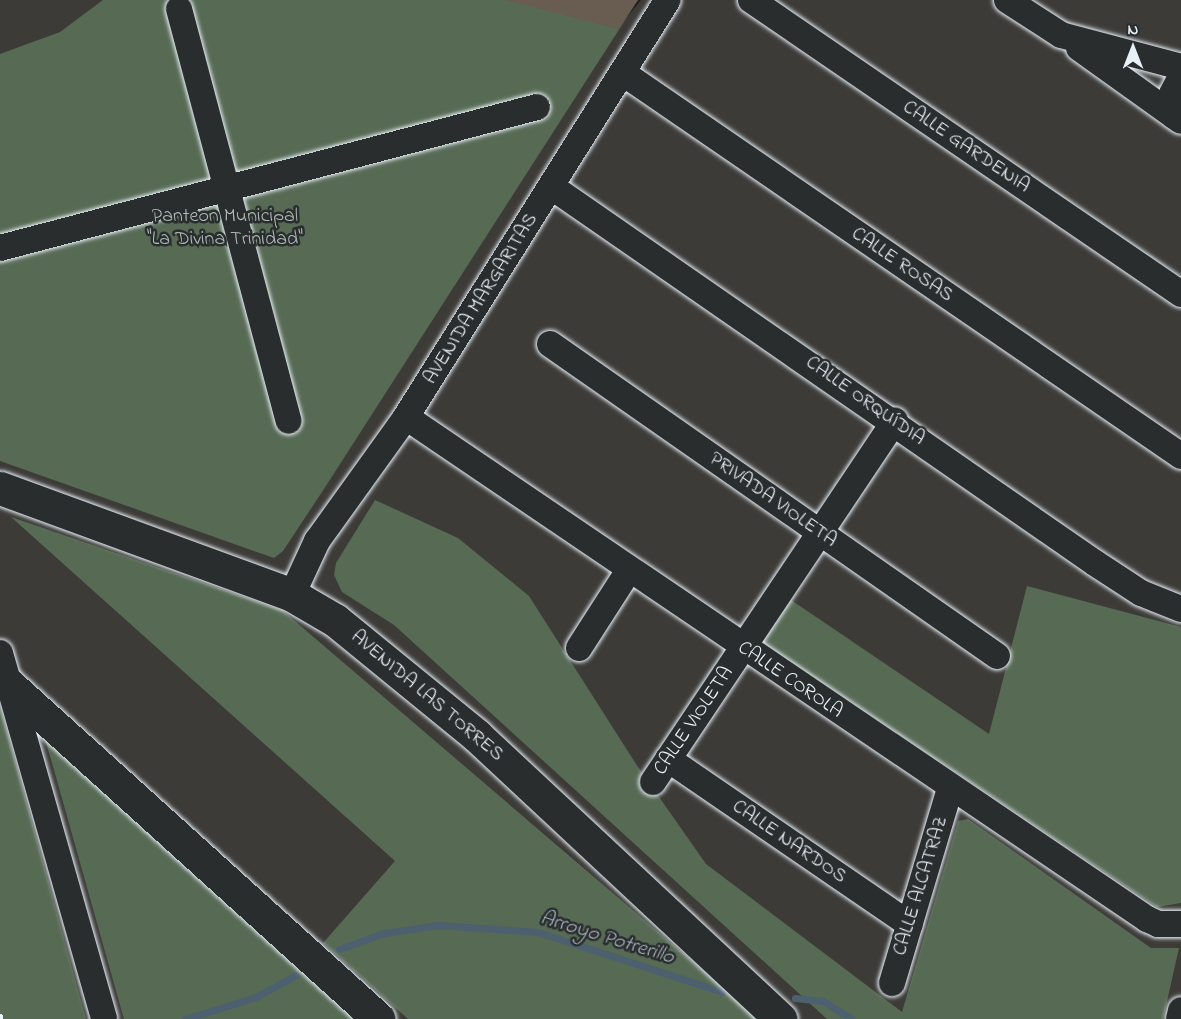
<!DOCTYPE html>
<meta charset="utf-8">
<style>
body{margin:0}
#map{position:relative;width:1181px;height:1019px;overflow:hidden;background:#3d3b38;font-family:"Indie Flower",sans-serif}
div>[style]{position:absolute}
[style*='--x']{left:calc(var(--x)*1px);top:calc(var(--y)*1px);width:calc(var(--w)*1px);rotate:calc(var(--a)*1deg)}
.green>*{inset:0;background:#576a54}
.shadow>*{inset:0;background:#0007}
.stream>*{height:7px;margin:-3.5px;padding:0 3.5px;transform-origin:3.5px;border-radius:3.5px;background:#4c606f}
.building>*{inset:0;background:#695c50}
.roads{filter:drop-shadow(0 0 2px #e8f1f8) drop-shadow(0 0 2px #e8f1f8)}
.street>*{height:26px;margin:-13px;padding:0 13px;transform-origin:13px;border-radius:13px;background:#2a2d2e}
.secondary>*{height:33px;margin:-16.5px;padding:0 16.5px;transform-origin:16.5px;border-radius:16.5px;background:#2a2d2e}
.rail>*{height:4.5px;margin-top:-2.25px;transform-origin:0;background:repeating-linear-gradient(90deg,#e8f1f8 0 9px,transparent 0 13.5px)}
span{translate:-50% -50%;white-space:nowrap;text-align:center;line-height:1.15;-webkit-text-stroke:5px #2a2d2e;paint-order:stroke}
.street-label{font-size:20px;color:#e8f1f8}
.park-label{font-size:20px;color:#aebbb6}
.water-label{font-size:21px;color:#aab7c1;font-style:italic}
.north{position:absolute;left:1103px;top:18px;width:60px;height:60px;-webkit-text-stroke:4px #2a2d2e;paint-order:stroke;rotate:0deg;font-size:16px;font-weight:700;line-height:24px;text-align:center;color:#e8f1f8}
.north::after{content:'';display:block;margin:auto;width:21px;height:27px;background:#e8f1f8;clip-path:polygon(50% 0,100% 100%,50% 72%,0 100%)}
</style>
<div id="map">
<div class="green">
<div style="clip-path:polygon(103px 0,638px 0,324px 489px,283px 551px,274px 558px,0 461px,0 54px,60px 32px)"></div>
<div style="clip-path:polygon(375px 500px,458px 538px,529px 596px,636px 764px,706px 864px,902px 1012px,958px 821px,968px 819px,1151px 948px,1179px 948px,1163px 1019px,827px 1019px,394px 625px,342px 592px,334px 575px,336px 563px)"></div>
<div style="clip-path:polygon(11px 517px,282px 610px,760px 1019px,408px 1019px,323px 943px,395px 861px)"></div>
<div style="clip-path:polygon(1027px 586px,1181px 627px,1181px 903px,1157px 907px,762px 642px,791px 600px,989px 734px)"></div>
<div style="clip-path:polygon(0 705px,86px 1019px,0 1019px)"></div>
<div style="clip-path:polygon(45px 738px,356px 1019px,124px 1019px)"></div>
</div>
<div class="shadow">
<div style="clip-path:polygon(508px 0,641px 0,619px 27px)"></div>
</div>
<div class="stream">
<div style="--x:339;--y:949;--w:48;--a:-19.6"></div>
<div style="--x:384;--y:933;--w:55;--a:-8.4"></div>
<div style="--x:438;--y:925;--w:100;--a:4"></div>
<div style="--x:538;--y:932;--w:194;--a:18"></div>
<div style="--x:795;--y:998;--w:28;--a:6"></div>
<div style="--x:823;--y:1001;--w:34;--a:32"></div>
<div style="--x:185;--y:1019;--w:74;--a:-17.2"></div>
<div style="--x:256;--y:997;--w:46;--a:-28.8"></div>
</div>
<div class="building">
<div style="clip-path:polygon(505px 0,638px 0,619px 29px)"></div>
</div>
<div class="roads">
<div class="street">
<div style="--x:751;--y:0;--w:521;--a:34.36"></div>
<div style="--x:1007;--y:0;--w:64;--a:32.9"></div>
<div style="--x:1061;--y:35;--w:124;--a:14.9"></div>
<div style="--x:179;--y:9;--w:426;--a:75.1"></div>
<div style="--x:1079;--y:48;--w:125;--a:35.6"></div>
<div style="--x:623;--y:73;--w:677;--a:34.46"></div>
<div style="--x:1174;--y:116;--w:22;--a:-95"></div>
<div style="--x:1172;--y:94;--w:20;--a:-63"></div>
<div style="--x:552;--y:187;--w:660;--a:34.7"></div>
<div style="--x:1095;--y:563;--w:55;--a:33.1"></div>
<div style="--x:1141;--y:593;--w:43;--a:21.8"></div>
<div style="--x:0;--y:248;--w:555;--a:-14.71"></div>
<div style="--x:550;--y:344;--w:545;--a:34.91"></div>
<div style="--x:406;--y:417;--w:895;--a:34.12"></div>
<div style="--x:1147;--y:919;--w:12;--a:24"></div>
<div style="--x:1158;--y:924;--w:23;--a:0"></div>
<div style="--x:292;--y:595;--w:60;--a:-65.2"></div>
<div style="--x:317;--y:541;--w:153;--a:-54.3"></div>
<div style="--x:406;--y:417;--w:492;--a:-57.9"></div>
<div style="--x:579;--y:648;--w:93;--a:-57.3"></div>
<div style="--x:0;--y:653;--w:380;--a:74.1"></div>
<div style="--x:668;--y:759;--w:293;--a:34.4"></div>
<div style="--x:653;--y:782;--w:435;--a:-56.2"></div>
<div style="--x:892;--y:983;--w:202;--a:-73.4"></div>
<div style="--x:1179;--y:1019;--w:9;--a:-77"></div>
</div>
<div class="secondary">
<div style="--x:0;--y:488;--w:311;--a:20.1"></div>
<div style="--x:292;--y:595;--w:50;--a:30.2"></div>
<div style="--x:335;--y:620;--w:183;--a:39.2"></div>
<div style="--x:477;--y:736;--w:415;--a:43"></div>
<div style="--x:9;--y:685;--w:498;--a:42.1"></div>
</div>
</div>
<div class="rail">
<div style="--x:0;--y:1014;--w:5;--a:79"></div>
</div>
<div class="street-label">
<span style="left:966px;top:147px;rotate:34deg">CALLE GARDENIA</span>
<span style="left:902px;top:265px;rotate:34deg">CALLE ROSAS</span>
<span style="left:481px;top:299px;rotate:-58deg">AVENIDA MARGARITAS</span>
<span style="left:865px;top:401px;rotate:35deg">CALLE ORQUÍDIA</span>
<span style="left:773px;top:500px;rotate:35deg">PRIVADA VIOLETA</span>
<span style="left:790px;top:680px;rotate:34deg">CALLE COROLA</span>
<span style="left:427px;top:696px;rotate:40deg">AVENIDA LAS TORRES</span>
<span style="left:694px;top:721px;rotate:-56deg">CALLE VIOLETA</span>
<span style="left:789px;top:842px;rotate:34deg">CALLE NARDOS</span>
<span style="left:921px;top:886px;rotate:-73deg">CALLE ALCATRAZ</span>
</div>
<div class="park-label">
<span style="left:225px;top:228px">Panteon Municipal<br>"La Divina Trinidad"</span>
</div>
<div class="water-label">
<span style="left:607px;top:938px;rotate:17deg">Arroyo Potrerillo</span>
</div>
<div class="north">N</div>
</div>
